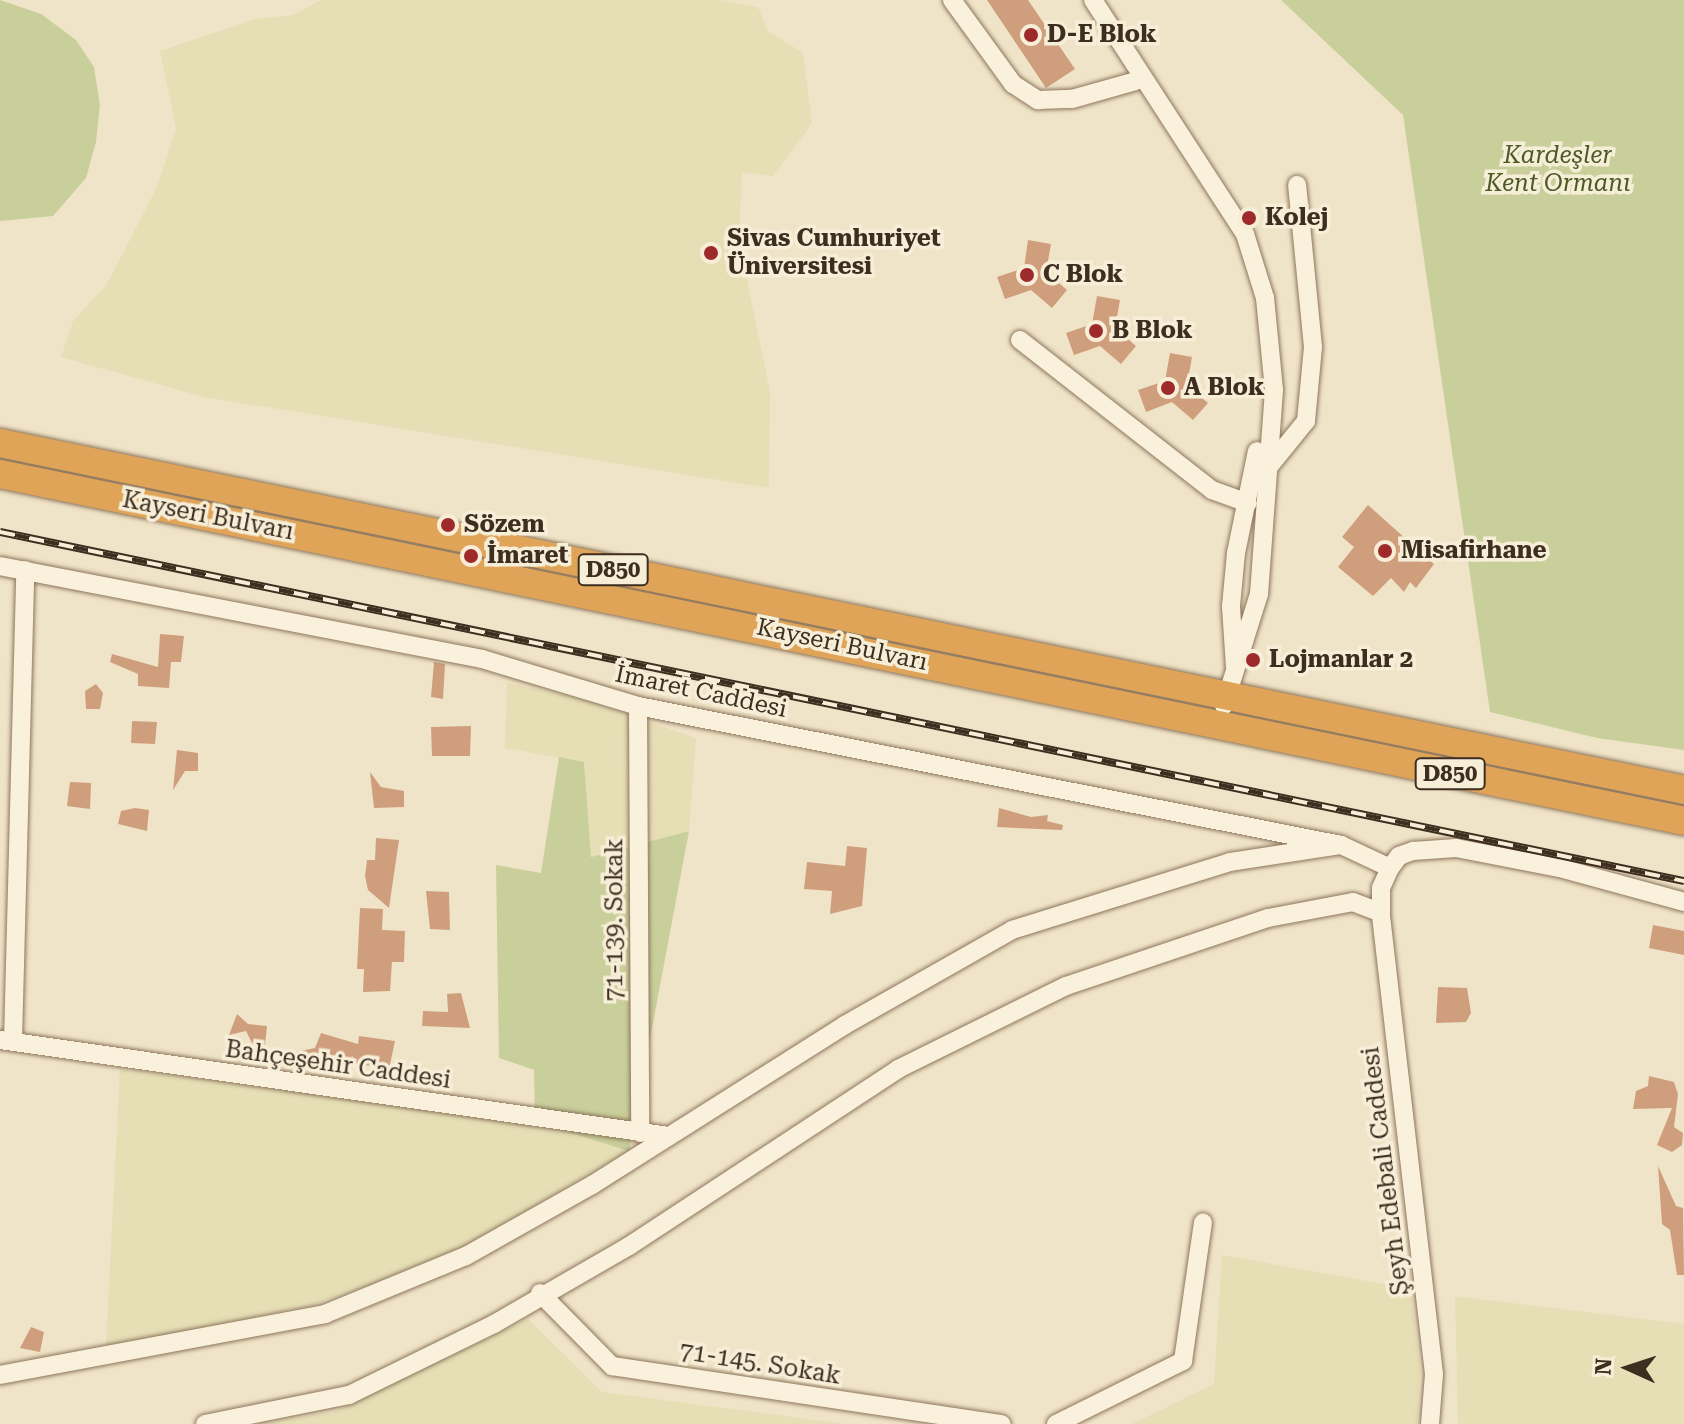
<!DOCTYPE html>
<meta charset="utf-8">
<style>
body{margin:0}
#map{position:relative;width:1684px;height:1424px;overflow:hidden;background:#f0e4c8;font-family:"Roboto Serif",serif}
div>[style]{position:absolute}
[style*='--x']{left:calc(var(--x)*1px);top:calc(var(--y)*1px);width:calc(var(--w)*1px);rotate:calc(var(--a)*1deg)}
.farmland>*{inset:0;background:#e6deb5}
.green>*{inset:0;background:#c9cf9b}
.building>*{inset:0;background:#cf9f7d}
.roads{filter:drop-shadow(0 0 2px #8d765c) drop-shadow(0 0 2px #8d765c)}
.minor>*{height:18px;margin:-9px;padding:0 9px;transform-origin:9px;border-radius:9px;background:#faf1dc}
.highway>*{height:28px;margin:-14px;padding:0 14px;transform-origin:14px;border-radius:14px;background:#e0a458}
.rail>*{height:8px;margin-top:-4px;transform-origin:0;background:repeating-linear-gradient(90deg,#f7eed8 0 15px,#3d2e20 0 30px);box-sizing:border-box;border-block:2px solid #3d2e20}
.dots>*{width:22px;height:22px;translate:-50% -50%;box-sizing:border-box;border:4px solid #f7eed8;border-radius:50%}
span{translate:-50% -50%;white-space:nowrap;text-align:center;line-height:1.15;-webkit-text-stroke:7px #f7eed8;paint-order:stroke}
.shield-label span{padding:2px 6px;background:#f7eed8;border:2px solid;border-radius:6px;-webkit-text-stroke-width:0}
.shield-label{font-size:22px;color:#3d2e20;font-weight:700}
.poi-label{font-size:24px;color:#3d2e20;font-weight:700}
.left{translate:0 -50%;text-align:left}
.park-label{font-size:24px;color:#4d5a26;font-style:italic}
.street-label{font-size:24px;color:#3d2e20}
.north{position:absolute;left:1588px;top:1328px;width:80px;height:80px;-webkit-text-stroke:6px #f7eed8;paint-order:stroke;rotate:273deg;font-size:22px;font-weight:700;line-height:32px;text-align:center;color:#3d2e20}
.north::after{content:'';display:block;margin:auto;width:28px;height:36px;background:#3d2e20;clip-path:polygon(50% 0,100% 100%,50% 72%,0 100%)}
</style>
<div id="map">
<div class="farmland">
<div style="clip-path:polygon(321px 0,721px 0,758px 7px,768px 31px,803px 53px,812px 123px,773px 176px,742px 172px,739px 242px,770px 391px,769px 488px,204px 397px,61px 357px,73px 321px,107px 284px,157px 187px,176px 129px,160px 51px,255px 19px,293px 15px)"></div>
<div style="clip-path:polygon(507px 683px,576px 697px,696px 738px,689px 831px,590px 857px,584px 762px,505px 748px)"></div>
<div style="clip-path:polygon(120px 1069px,535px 1122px,629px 1151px,463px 1248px,385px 1280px,309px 1306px,106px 1347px)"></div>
<div style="clip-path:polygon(1222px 1255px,1411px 1289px,1420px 1370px,1417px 1424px,1132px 1424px,1214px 1384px)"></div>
<div style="clip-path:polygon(1455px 1296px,1684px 1324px,1684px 1424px,1458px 1424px)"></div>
<div style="clip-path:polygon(528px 1319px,602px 1392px,846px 1424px,261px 1424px,336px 1411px)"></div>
</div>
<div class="green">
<div style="clip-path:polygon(0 0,41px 14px,76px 40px,94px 67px,100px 105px,96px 142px,86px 178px,53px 216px,0 221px)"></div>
<div style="clip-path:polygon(1281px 0,1684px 0,1684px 750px,1597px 738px,1490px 712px,1403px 115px)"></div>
<div style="clip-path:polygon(559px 757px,584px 762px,591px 857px,689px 831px,629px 1151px,535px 1122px,534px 1070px,499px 1058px,496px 865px,541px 873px)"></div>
</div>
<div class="building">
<div style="clip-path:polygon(987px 0,1028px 0,1075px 69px,1046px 88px)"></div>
<div style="clip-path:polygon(1028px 240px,1051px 244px,1046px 272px,1067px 290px,1052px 308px,1031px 290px,1005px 299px,997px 277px,1024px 268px)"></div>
<div style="clip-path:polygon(1097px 296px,1120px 300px,1115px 328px,1136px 346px,1121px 364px,1100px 346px,1074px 355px,1066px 333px,1092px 324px)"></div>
<div style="clip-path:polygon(1170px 353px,1192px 357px,1187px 385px,1208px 403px,1193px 420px,1172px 402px,1146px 412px,1138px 390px,1165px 381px)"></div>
<div style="clip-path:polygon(1368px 505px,1434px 564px,1416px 588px,1410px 582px,1404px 592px,1391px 578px,1373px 596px,1338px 567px,1354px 547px,1342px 537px)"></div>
<div style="clip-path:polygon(160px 634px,184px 636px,181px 662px,171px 662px,169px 688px,138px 686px,138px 674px,110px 662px,112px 654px,158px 667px)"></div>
<div style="clip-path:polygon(434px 662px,445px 664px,443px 699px,431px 697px)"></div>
<div style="clip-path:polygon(96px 684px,103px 693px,100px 709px,86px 709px,85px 691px)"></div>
<div style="clip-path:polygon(132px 721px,157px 722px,155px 744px,131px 743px)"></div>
<div style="clip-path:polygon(471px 726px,470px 756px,432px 756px,431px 727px)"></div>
<div style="clip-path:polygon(177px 750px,198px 753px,198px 771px,185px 771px,173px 790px)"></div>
<div style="clip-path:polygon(370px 772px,381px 787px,404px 791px,404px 807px,374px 808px)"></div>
<div style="clip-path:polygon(70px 782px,91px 783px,90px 809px,67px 806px)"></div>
<div style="clip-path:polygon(135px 808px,149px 810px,147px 831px,118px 824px,121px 811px)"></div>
<div style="clip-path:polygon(999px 808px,1031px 817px,1048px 815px,1047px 821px,1063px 825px,1062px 830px,997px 827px)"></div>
<div style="clip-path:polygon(376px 838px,399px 840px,389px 908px,368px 890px,365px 876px,367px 860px,375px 860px)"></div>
<div style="clip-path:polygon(847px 846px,867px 848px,862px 906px,830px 914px,832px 891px,804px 889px,807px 862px,845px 866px)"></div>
<div style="clip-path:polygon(426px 891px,449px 892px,450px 930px,430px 929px)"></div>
<div style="clip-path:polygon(360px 908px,383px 909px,382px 930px,405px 931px,404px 962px,392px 962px,390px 991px,363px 992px,364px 969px,357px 969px)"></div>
<div style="clip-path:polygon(1653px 925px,1684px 931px,1684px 955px,1649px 948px)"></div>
<div style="clip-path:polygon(1438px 987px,1467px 988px,1471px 1013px,1466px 1022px,1436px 1023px)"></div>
<div style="clip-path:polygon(461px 993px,470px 1028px,422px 1026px,423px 1011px,448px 1012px,447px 994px)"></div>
<div style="clip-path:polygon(237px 1014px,248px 1024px,267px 1026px,265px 1045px,253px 1045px,246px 1031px,229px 1035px)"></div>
<div style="clip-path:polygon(321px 1033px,358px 1044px,359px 1036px,395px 1041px,389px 1069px,290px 1053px,315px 1048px)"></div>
<div style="clip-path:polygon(1649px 1076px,1674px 1082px,1678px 1094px,1674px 1127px,1683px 1133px,1682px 1145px,1672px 1152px,1657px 1145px,1672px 1108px,1633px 1109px,1636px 1091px,1648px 1086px)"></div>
<div style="clip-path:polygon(1658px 1166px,1676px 1206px,1683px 1208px,1684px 1275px,1677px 1275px,1670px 1230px,1662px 1224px)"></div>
<div style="clip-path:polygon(31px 1327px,44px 1332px,40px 1352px,20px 1348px)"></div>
</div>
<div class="roads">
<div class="minor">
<div style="--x:952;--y:0;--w:104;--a:54"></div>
<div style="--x:1013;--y:84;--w:30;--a:33"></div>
<div style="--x:1038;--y:100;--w:34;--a:-2"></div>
<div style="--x:1072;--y:99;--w:66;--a:-15.7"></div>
<div style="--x:1093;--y:0;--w:279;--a:57"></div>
<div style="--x:1245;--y:234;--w:67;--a:72.6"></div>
<div style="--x:1265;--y:298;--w:92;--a:84.4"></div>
<div style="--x:1274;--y:390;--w:205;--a:94.2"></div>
<div style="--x:1259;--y:594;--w:117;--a:107.4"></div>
<div style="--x:1020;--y:340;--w:244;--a:38"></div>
<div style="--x:1212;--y:490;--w:38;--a:20"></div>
<div style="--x:1267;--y:469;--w:62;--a:-50.9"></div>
<div style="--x:1306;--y:421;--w:74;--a:-84.6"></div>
<div style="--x:1313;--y:347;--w:163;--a:-95.6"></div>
<div style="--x:0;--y:566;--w:491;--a:10.9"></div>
<div style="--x:482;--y:659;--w:163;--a:16.8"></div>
<div style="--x:638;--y:706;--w:717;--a:11.18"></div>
<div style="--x:1341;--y:845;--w:54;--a:25.1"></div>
<div style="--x:1235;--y:667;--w:61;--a:-93.8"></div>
<div style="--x:1231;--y:606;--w:53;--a:-84.6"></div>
<div style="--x:1236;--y:553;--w:104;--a:-78.4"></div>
<div style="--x:638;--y:706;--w:427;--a:89.7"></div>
<div style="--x:0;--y:1040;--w:676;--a:8.17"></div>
<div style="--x:13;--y:1041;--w:471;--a:-88.5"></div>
<div style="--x:540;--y:1293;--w:103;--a:45.4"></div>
<div style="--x:612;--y:1366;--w:394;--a:8.5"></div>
<div style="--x:0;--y:1375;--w:331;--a:-10.6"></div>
<div style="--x:325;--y:1314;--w:152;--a:-22.4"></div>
<div style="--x:466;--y:1256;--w:145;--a:-29.4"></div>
<div style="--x:592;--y:1185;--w:299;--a:-32.3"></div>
<div style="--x:845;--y:1025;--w:192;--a:-29.6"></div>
<div style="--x:1012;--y:930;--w:228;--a:-17.3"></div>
<div style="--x:1230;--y:862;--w:112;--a:-8.7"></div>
<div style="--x:205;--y:1424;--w:147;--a:-11.4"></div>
<div style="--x:349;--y:1395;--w:161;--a:-26.1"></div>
<div style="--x:494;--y:1324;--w:156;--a:-30"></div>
<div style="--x:629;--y:1246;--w:322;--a:-33.3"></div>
<div style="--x:898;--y:1069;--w:187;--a:-26.3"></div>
<div style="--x:1066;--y:986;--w:213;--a:-18.6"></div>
<div style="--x:1268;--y:918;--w:86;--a:-10.7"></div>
<div style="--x:1353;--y:902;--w:30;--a:21"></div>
<div style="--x:1056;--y:1424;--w:142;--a:-26.4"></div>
<div style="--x:1183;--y:1361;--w:140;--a:-81.8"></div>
<div style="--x:1430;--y:1424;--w:50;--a:-85.4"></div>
<div style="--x:1434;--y:1374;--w:464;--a:-96.6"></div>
<div style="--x:1381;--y:913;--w:25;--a:-90"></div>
<div style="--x:1381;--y:888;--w:22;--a:-66"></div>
<div style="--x:1390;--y:868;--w:15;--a:-53"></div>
<div style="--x:1399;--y:856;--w:15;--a:-20"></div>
<div style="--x:1413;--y:851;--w:43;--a:-4"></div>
<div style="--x:1456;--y:848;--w:106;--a:10.9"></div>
<div style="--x:1560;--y:868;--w:129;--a:15.3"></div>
</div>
<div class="highway">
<div style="--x:0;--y:443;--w:1719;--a:11.64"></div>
<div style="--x:0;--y:474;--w:1719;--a:11.64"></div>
</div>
</div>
<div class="rail">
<div style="--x:0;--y:532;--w:1720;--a:11.71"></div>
</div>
<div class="dots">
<div style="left:1031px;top:35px;background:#9e2a2b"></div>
<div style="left:1249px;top:218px;background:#9e2a2b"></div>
<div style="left:711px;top:253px;background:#9e2a2b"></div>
<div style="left:1027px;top:275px;background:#9e2a2b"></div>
<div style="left:1096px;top:331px;background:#9e2a2b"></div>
<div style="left:1168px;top:388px;background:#9e2a2b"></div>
<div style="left:448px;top:525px;background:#9e2a2b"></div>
<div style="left:1385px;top:551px;background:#9e2a2b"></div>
<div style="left:471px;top:556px;background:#9e2a2b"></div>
<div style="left:1253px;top:660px;background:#9e2a2b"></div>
</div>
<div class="shield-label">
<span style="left:613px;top:570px">D850</span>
<span style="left:1450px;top:774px">D850</span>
</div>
<div class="poi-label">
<span class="left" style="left:1047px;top:35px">D-E Blok</span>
<span class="left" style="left:1265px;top:218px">Kolej</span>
<span class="left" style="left:727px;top:253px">Sivas Cumhuriyet<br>Üniversitesi</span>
<span class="left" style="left:1043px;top:275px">C Blok</span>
<span class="left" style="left:1112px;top:331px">B Blok</span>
<span class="left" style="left:1184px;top:388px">A Blok</span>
<span class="left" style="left:464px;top:525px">Sözem</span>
<span class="left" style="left:1401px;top:551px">Misafirhane</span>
<span class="left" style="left:487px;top:556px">İmaret</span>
<span class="left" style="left:1269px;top:660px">Lojmanlar 2</span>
</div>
<div class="park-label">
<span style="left:1558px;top:170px">Kardeşler<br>Kent Ormanı</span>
</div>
<div class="street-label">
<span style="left:208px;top:516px;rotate:11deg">Kayseri Bulvarı</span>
<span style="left:842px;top:645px;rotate:12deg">Kayseri Bulvarı</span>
<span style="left:701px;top:692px;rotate:12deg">İmaret Caddesi</span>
<span style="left:615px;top:920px;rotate:-90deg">71-139. Sokak</span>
<span style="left:338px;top:1065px;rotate:8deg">Bahçeşehir Caddesi</span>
<span style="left:1386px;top:1171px;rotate:-97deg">Şeyh Edebali Caddesi</span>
<span style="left:760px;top:1364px;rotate:9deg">71-145. Sokak</span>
</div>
<div class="north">N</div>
</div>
